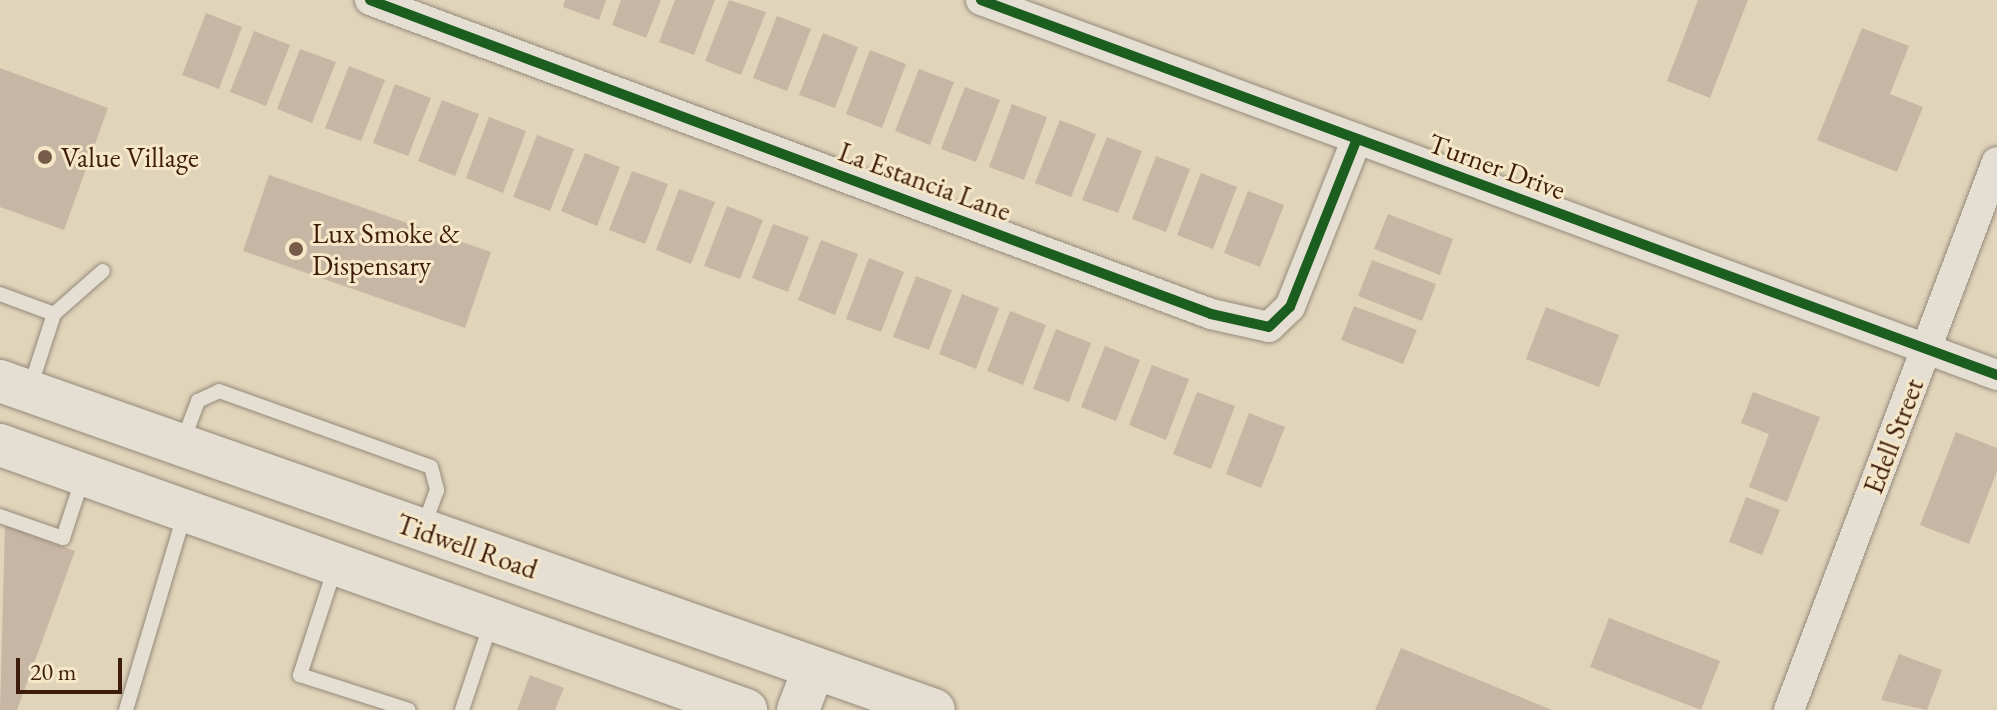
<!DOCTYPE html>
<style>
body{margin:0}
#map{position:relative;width:1997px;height:710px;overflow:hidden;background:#e0d4ba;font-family:"EB Garamond",serif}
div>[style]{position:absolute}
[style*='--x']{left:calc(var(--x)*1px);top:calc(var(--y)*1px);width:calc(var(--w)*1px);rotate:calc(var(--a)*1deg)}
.building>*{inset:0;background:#c8b6a5}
.roads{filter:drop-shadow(0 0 2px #958a7a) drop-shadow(0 0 2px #958a7a)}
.lane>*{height:14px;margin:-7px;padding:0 7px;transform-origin:7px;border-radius:7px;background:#e5dfd3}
.street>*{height:30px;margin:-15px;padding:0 15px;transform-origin:15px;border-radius:15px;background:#e5dfd3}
.secondary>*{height:42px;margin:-21px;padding:0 21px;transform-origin:21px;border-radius:21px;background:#e5dfd3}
.cycleway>*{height:10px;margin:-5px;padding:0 5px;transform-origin:5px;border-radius:5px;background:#1b5e20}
.dots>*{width:22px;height:22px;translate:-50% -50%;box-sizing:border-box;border:4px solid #f5e7c8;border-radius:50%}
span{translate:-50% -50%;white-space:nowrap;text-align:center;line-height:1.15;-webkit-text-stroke:6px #f5e7c8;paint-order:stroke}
.poi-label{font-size:28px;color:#3e1c0c}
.left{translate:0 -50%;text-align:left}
.street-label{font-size:28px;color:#3e1c0c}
.scale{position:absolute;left:16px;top:658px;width:106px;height:36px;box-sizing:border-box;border:4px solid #3e1c0c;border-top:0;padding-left:10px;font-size:24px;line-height:28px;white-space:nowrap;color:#3e1c0c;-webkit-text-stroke:6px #f5e7c8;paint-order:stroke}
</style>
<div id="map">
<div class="building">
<div style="clip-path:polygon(565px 0,606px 0,599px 20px,563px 7px)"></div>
<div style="clip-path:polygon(621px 0,661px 0,646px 38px,612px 25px)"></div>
<div style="clip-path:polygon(675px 0,715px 0,694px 55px,659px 42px)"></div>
<div style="clip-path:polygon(729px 0,766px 12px,741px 75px,705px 61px)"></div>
<div style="clip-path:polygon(1698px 0,1748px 0,1710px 98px,1667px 81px)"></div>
<div style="clip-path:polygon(206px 13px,242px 27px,219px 89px,182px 75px)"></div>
<div style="clip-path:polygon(777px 16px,811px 29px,787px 91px,753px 78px)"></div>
<div style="clip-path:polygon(1862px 28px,1909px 46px,1890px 94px,1923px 107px,1897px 172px,1817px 140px)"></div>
<div style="clip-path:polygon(254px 31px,290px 45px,266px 106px,230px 92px)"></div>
<div style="clip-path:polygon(823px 33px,858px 47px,835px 108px,799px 95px)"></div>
<div style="clip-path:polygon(300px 49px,336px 62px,312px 123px,277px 109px)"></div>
<div style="clip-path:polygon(870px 50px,906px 64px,882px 128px,846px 114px)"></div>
<div style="clip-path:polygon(349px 66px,385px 80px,361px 141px,325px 128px)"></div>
<div style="clip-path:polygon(0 68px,108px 108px,64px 230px,0 207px)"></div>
<div style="clip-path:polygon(919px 69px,954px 82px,930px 145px,895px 131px)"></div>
<div style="clip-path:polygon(395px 84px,431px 98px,408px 156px,373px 143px)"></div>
<div style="clip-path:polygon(965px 87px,1000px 100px,976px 162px,941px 149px)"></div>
<div style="clip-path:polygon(442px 100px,479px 114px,455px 176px,418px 161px)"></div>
<div style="clip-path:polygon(1012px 104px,1047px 117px,1024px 180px,989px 167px)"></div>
<div style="clip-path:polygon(489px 117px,526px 131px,503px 193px,466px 178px)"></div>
<div style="clip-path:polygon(1060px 120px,1096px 134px,1071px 197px,1035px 183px)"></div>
<div style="clip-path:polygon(537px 135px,574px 149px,550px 211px,513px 197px)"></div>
<div style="clip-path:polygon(1107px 137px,1142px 151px,1118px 213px,1082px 200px)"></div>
<div style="clip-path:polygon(585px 153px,620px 167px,597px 226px,561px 211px)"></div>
<div style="clip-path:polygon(1156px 156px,1190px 169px,1166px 232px,1132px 219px)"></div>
<div style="clip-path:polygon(632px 171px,668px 184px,645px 244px,609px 230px)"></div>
<div style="clip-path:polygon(1201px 173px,1237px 187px,1213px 249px,1177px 235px)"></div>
<div style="clip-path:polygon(269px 175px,491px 252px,465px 328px,243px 251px)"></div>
<div style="clip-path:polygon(679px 189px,715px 202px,691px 264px,656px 250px)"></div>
<div style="clip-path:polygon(1248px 191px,1284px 205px,1260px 267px,1224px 253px)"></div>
<div style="clip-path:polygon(727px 206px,763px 220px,740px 279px,704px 266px)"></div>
<div style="clip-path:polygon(1388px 214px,1453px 239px,1440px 275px,1374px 249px)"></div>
<div style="clip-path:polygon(773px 224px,809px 237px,788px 292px,752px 278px)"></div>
<div style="clip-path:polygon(821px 240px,858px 254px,835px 315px,798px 300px)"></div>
<div style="clip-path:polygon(869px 258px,904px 272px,881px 332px,846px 319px)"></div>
<div style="clip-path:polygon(1372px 260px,1436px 284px,1422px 321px,1358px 296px)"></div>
<div style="clip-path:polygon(916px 276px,952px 290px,929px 350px,893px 337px)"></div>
<div style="clip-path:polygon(962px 294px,999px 308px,976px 369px,939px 354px)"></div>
<div style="clip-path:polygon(1354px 306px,1417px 330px,1403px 364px,1341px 340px)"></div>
<div style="clip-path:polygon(1546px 307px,1619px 335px,1599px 387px,1526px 359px)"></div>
<div style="clip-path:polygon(1010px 311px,1046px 325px,1023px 385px,987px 371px)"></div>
<div style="clip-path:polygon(1056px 329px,1091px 343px,1069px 402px,1033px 389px)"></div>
<div style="clip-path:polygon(1105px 346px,1140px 360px,1116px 421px,1081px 407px)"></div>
<div style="clip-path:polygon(1152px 365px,1189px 379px,1166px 440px,1129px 425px)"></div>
<div style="clip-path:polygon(1197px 392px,1235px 406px,1211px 469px,1173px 454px)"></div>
<div style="clip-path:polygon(1753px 392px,1820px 417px,1787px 502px,1749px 487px,1769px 434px,1741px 423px)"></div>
<div style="clip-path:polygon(1249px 413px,1285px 427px,1261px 488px,1226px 474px)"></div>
<div style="clip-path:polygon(1956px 432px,1997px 448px,1997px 471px,1969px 544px,1920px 525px)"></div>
<div style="clip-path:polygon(1746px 497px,1780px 510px,1762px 555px,1729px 542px)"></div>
<div style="clip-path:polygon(5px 525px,75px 551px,17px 710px,0 710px)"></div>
<div style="clip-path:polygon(1609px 618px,1720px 661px,1701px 710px,1590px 667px)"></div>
<div style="clip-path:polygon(1401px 648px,1552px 710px,1375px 710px)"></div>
<div style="clip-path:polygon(1899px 654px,1942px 670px,1927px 710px,1881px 700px)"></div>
<div style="clip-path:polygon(530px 675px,564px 688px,555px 710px,517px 710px)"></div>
</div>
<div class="roads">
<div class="lane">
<div style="--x:0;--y:294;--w:58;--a:20.3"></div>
<div style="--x:54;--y:314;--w:78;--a:108"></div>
<div style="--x:54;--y:314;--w:65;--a:-41.3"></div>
<div style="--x:183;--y:441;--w:43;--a:-69.4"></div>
<div style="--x:198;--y:401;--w:23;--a:-25"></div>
<div style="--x:219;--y:391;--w:225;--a:19.7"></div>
<div style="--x:431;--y:467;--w:24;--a:75"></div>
<div style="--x:437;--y:490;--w:40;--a:110.2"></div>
<div style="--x:0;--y:516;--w:67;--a:19.2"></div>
<div style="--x:63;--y:538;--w:64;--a:-71.8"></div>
<div style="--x:335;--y:568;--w:113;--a:108.1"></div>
<div style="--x:300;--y:675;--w:114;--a:17.8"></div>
<div style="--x:126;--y:710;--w:203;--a:-73.4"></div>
<div style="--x:462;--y:710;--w:92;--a:-71.6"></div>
</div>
<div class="street">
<div style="--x:370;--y:0;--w:898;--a:20.47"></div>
<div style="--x:1211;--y:314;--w:59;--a:12.6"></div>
<div style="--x:1269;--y:327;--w:29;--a:-44"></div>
<div style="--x:1290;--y:307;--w:181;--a:-68.3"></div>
<div style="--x:981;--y:0;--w:1083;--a:20.26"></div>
<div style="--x:1789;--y:710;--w:586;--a:-69.22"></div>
</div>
<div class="secondary">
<div style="--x:0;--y:381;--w:990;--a:19.4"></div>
<div style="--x:0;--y:445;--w:792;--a:19.56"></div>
<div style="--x:798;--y:710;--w:45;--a:-69.1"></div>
</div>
</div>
<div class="cycleway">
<div style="--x:370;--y:0;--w:898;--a:20.47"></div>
<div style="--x:1211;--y:314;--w:59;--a:12.6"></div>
<div style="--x:1269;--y:327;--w:29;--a:-44"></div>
<div style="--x:1290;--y:307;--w:181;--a:-68.3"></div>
<div style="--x:981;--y:0;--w:1083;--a:20.26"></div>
</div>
<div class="dots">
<div style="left:45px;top:157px;background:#775c49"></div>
<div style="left:296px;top:249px;background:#775c49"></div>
</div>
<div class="poi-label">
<span class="left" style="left:61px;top:157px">Value Village</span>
<span class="left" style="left:312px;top:249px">Lux Smoke &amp;<br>Dispensary</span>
</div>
<div class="street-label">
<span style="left:1497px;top:166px;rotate:20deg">Turner Drive</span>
<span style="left:925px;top:181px;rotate:20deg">La Estancia Lane</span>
<span style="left:1893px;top:436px;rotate:-69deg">Edell Street</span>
<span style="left:467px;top:546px;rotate:19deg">Tidwell Road</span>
</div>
<div class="scale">20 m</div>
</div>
